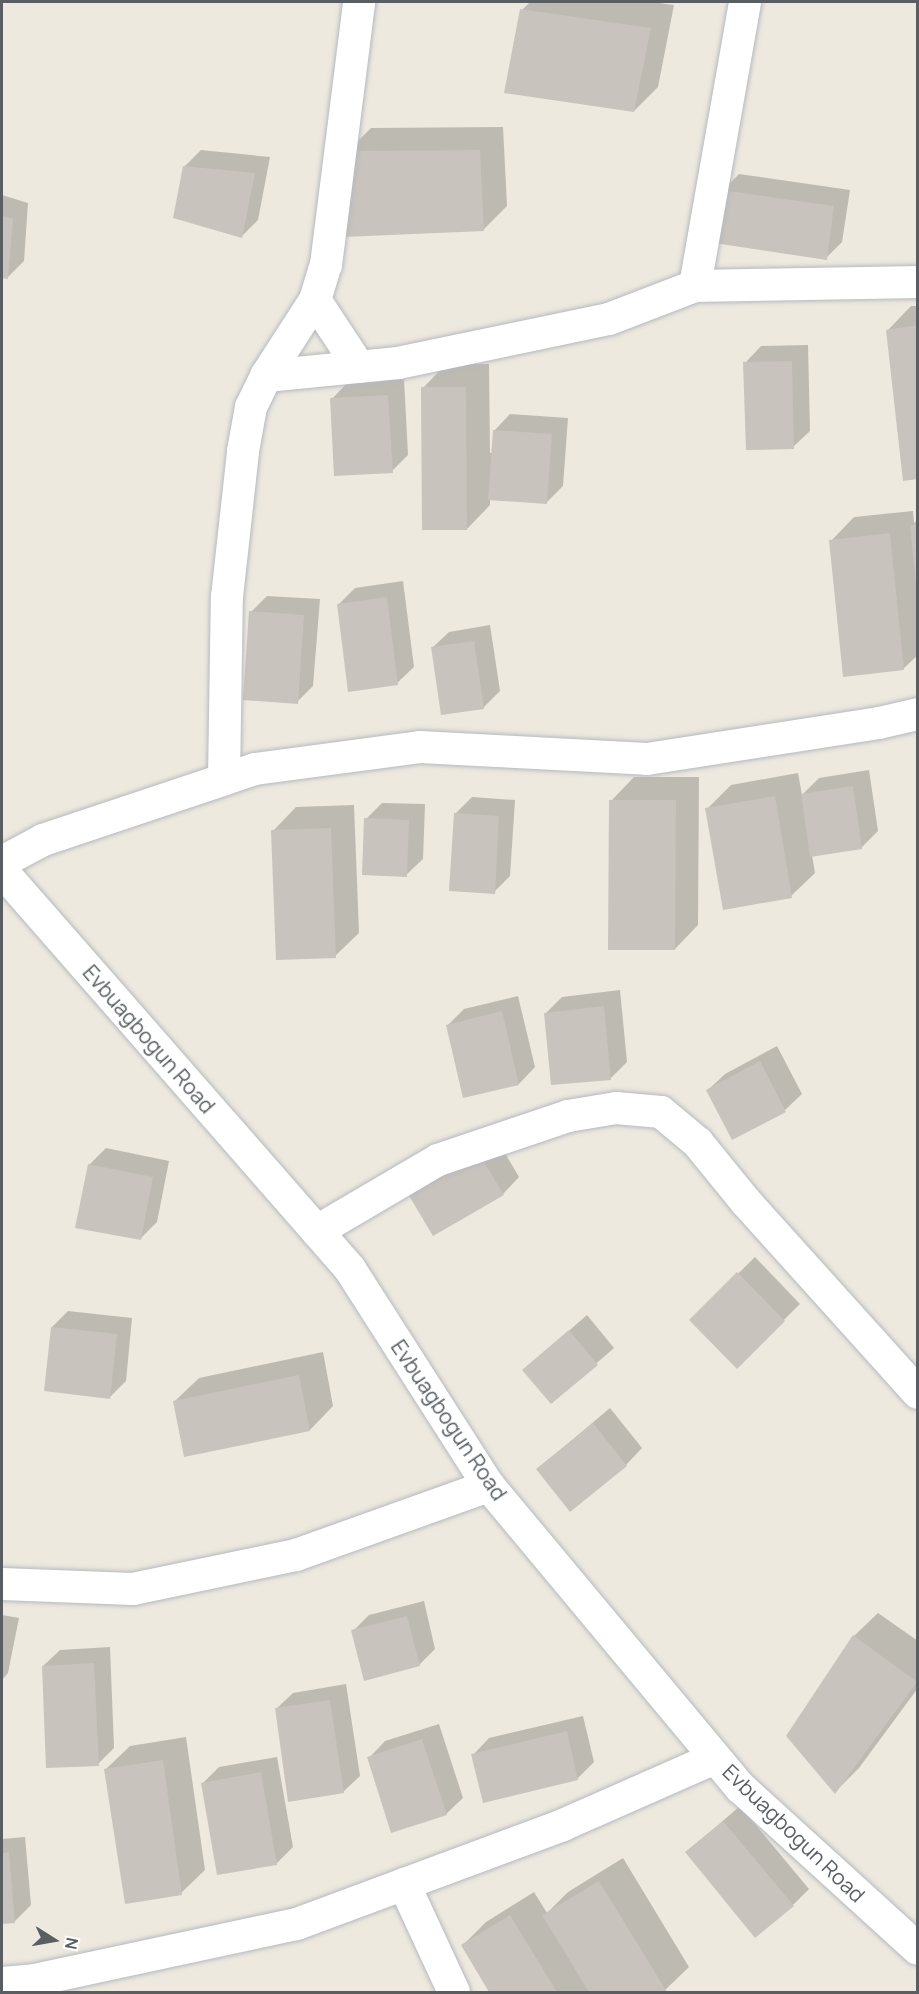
<!DOCTYPE html>
<style>
body{margin:0}
#map{position:relative;width:919px;height:1994px;overflow:hidden;background:#ede9df;font-family:Manrope,sans-serif}
div>[style]{position:absolute}
[style*='--x']{left:calc(var(--x)*1px);top:calc(var(--y)*1px);width:calc(var(--w)*1px);rotate:calc(var(--a)*1deg)}
.shadow>*{inset:0;background:#0003}
.building>*{inset:0;background:#c8c3bc}
.roads{filter:drop-shadow(0 0 2px #b5b9be) drop-shadow(0 0 2px #b5b9be)}
.street>*{height:32px;margin:-16px;padding:0 16px;transform-origin:16px;border-radius:16px;background:#fff}
span{translate:-50% -50%;white-space:nowrap;text-align:center;line-height:1.15;-webkit-text-stroke:5px #fff;paint-order:stroke}
.street-label{font-size:21px;color:#585e62}
.frame{position:absolute;inset:0;border:3px solid #585e62;pointer-events:none}
.north{position:absolute;left:24px;top:1910px;width:60px;height:60px;-webkit-text-stroke:4px #fff;paint-order:stroke;rotate:101deg;font-size:16px;font-weight:700;line-height:24px;text-align:center;color:#585e62}
.north::after{content:'';display:block;margin:auto;width:21px;height:27px;background:#585e62;clip-path:polygon(50% 0,100% 100%,50% 72%,0 100%)}
</style>
<div id="map">
<div class="shadow">
<div style="clip-path:polygon(530px 2px,651px 2px,674px 5px,658px 87px,634px 111px,522px 10px)"></div>
<div style="clip-path:polygon(503px 127px,507px 206px,483px 230px,348px 151px,371px 128px)"></div>
<div style="clip-path:polygon(201px 150px,270px 157px,258px 220px,242px 236px,184px 167px)"></div>
<div style="clip-path:polygon(739px 174px,850px 190px,842px 242px,826px 258px,723px 190px)"></div>
<div style="clip-path:polygon(2px 195px,28px 203px,24px 261px,7px 278px,2px 276px)"></div>
<div style="clip-path:polygon(911px 306px,918px 306px,918px 477px,888px 330px)"></div>
<div style="clip-path:polygon(808px 345px,810px 431px,793px 447px,745px 363px,761px 346px)"></div>
<div style="clip-path:polygon(446px 364px,489px 364px,490px 453px,492px 453px,494px 431px,510px 414px,568px 418px,563px 486px,546px 503px,490px 499px,490px 505px,467px 529px,423px 388px)"></div>
<div style="clip-path:polygon(404px 379px,408px 455px,392px 471px,332px 399px,348px 382px)"></div>
<div style="clip-path:polygon(913px 511px,914px 523px,918px 520px,918px 655px,903px 669px,831px 541px,854px 517px)"></div>
<div style="clip-path:polygon(403px 581px,414px 667px,397px 683px,339px 604px,355px 588px)"></div>
<div style="clip-path:polygon(267px 596px,320px 599px,313px 686px,297px 702px,251px 612px)"></div>
<div style="clip-path:polygon(490px 625px,500px 691px,483px 708px,432px 648px,449px 632px)"></div>
<div style="clip-path:polygon(869px 770px,878px 831px,862px 847px,812px 855px,815px 873px,791px 896px,707px 809px,731px 785px,798px 773px,802px 795px,819px 778px)"></div>
<div style="clip-path:polygon(634px 777px,699px 777px,698px 925px,675px 949px,611px 801px)"></div>
<div style="clip-path:polygon(472px 797px,515px 800px,510px 876px,494px 892px,455px 814px)"></div>
<div style="clip-path:polygon(382px 803px,425px 804px,423px 859px,406px 875px,366px 819px)"></div>
<div style="clip-path:polygon(354px 805px,359px 933px,335px 956px,273px 831px,296px 807px)"></div>
<div style="clip-path:polygon(620px 990px,627px 1062px,611px 1078px,546px 1013px,562px 997px)"></div>
<div style="clip-path:polygon(518px 996px,535px 1067px,519px 1084px,447px 1026px,464px 1009px)"></div>
<div style="clip-path:polygon(777px 1046px,802px 1094px,785px 1110px,733px 1138px,708px 1090px,725px 1074px)"></div>
<div style="clip-path:polygon(495px 1136px,519px 1177px,503px 1194px,426px 1178px)"></div>
<div style="clip-path:polygon(106px 1148px,169px 1161px,157px 1222px,140px 1239px,89px 1165px)"></div>
<div style="clip-path:polygon(755px 1257px,800px 1304px,737px 1366px,691px 1320px)"></div>
<div style="clip-path:polygon(68px 1311px,132px 1318px,126px 1381px,109px 1398px,52px 1327px)"></div>
<div style="clip-path:polygon(587px 1315px,614px 1348px,552px 1402px,524px 1370px)"></div>
<div style="clip-path:polygon(323px 1352px,333px 1406px,310px 1430px,175px 1401px,199px 1378px)"></div>
<div style="clip-path:polygon(610px 1408px,642px 1448px,626px 1465px,538px 1469px)"></div>
<div style="clip-path:polygon(424px 1601px,435px 1649px,419px 1665px,353px 1631px,369px 1615px)"></div>
<div style="clip-path:polygon(878px 1613px,918px 1641px,918px 1688px,859px 1768px,836px 1791px,854px 1636px)"></div>
<div style="clip-path:polygon(2px 1615px,19px 1618px,8px 1673px,2px 1680px)"></div>
<div style="clip-path:polygon(110px 1647px,114px 1748px,98px 1764px,43px 1666px,60px 1650px)"></div>
<div style="clip-path:polygon(346px 1684px,360px 1776px,343px 1792px,276px 1709px,293px 1693px)"></div>
<div style="clip-path:polygon(583px 1716px,594px 1762px,577px 1779px,473px 1755px,489px 1738px)"></div>
<div style="clip-path:polygon(439px 1724px,463px 1798px,446px 1814px,369px 1758px,385px 1741px)"></div>
<div style="clip-path:polygon(186px 1737px,205px 1870px,181px 1893px,106px 1769px,130px 1746px)"></div>
<div style="clip-path:polygon(277px 1757px,293px 1847px,276px 1864px,203px 1783px,219px 1767px)"></div>
<div style="clip-path:polygon(740px 1806px,809px 1889px,793px 1905px,687px 1852px)"></div>
<div style="clip-path:polygon(25px 1837px,31px 1905px,14px 1922px,2px 1923px,2px 1839px)"></div>
<div style="clip-path:polygon(623px 1858px,689px 1967px,663px 1992px,490px 1992px,462px 1946px,486px 1922px,534px 1892px,547px 1913px,568px 1892px)"></div>
</div>
<div class="building">
<div style="clip-path:polygon(520px 9px,651px 28px,634px 112px,504px 93px)"></div>
<div style="clip-path:polygon(480px 150px,484px 231px,343px 237px,346px 151px)"></div>
<div style="clip-path:polygon(183px 166px,255px 173px,242px 238px,173px 218px)"></div>
<div style="clip-path:polygon(722px 190px,834px 206px,827px 260px,714px 243px)"></div>
<div style="clip-path:polygon(2px 216px,13px 219px,8px 279px,2px 278px)"></div>
<div style="clip-path:polygon(918px 325px,918px 479px,903px 481px,886px 330px)"></div>
<div style="clip-path:polygon(792px 361px,794px 449px,746px 450px,743px 362px)"></div>
<div style="clip-path:polygon(421px 387px,466px 387px,467px 530px,422px 530px)"></div>
<div style="clip-path:polygon(388px 395px,393px 473px,334px 476px,330px 398px)"></div>
<div style="clip-path:polygon(493px 430px,552px 434px,547px 504px,488px 500px)"></div>
<div style="clip-path:polygon(910px 525px,918px 525px,918px 584px,916px 584px)"></div>
<div style="clip-path:polygon(890px 533px,904px 670px,843px 677px,829px 540px)"></div>
<div style="clip-path:polygon(387px 597px,398px 685px,348px 692px,337px 604px)"></div>
<div style="clip-path:polygon(249px 611px,304px 615px,298px 704px,243px 700px)"></div>
<div style="clip-path:polygon(474px 641px,484px 709px,441px 715px,431px 647px)"></div>
<div style="clip-path:polygon(853px 786px,862px 849px,810px 857px,801px 794px)"></div>
<div style="clip-path:polygon(775px 796px,792px 898px,723px 910px,705px 808px)"></div>
<div style="clip-path:polygon(609px 800px,676px 800px,675px 950px,608px 950px)"></div>
<div style="clip-path:polygon(454px 813px,499px 816px,495px 894px,449px 891px)"></div>
<div style="clip-path:polygon(364px 818px,409px 820px,407px 877px,362px 875px)"></div>
<div style="clip-path:polygon(331px 828px,336px 958px,276px 960px,271px 830px)"></div>
<div style="clip-path:polygon(604px 1006px,611px 1080px,551px 1085px,544px 1013px)"></div>
<div style="clip-path:polygon(502px 1011px,519px 1085px,463px 1098px,446px 1025px)"></div>
<div style="clip-path:polygon(760px 1061px,786px 1112px,732px 1140px,706px 1090px)"></div>
<div style="clip-path:polygon(478px 1152px,504px 1195px,433px 1236px,408px 1194px)"></div>
<div style="clip-path:polygon(88px 1164px,153px 1177px,141px 1240px,75px 1228px)"></div>
<div style="clip-path:polygon(737px 1272px,785px 1321px,737px 1369px,689px 1320px)"></div>
<div style="clip-path:polygon(51px 1327px,117px 1334px,110px 1399px,44px 1391px)"></div>
<div style="clip-path:polygon(569px 1330px,598px 1365px,551px 1404px,522px 1370px)"></div>
<div style="clip-path:polygon(299px 1375px,310px 1431px,184px 1457px,173px 1401px)"></div>
<div style="clip-path:polygon(593px 1423px,627px 1466px,570px 1512px,536px 1469px)"></div>
<div style="clip-path:polygon(407px 1616px,420px 1666px,364px 1681px,351px 1630px)"></div>
<div style="clip-path:polygon(853px 1635px,917px 1682px,835px 1794px,786px 1736px)"></div>
<div style="clip-path:polygon(94px 1663px,99px 1766px,46px 1768px,42px 1666px)"></div>
<div style="clip-path:polygon(330px 1700px,344px 1793px,288px 1802px,275px 1708px)"></div>
<div style="clip-path:polygon(567px 1731px,578px 1780px,483px 1803px,471px 1754px)"></div>
<div style="clip-path:polygon(422px 1739px,447px 1815px,391px 1833px,367px 1757px)"></div>
<div style="clip-path:polygon(163px 1760px,182px 1895px,125px 1904px,104px 1769px)"></div>
<div style="clip-path:polygon(261px 1772px,277px 1865px,217px 1875px,201px 1783px)"></div>
<div style="clip-path:polygon(723px 1821px,794px 1906px,755px 1938px,685px 1852px)"></div>
<div style="clip-path:polygon(9px 1852px,15px 1923px,2px 1924px,2px 1853px)"></div>
<div style="clip-path:polygon(599px 1881px,667px 1992px,589px 1992px,542px 1915px)"></div>
<div style="clip-path:polygon(510px 1915px,557px 1992px,489px 1992px,461px 1945px)"></div>
</div>
<div class="roads">
<div class="street">
<div style="--x:695;--y:286;--w:288;--a:-80"></div>
<div style="--x:315;--y:300;--w:80;--a:56.7"></div>
<div style="--x:266;--y:376;--w:133;--a:-5.6"></div>
<div style="--x:398;--y:363;--w:216;--a:-11.8"></div>
<div style="--x:609;--y:319;--w:92;--a:-21"></div>
<div style="--x:695;--y:286;--w:223;--a:-1"></div>
<div style="--x:224;--y:779;--w:182;--a:-89.1"></div>
<div style="--x:227;--y:597;--w:147;--a:-83.7"></div>
<div style="--x:243;--y:451;--w:45;--a:-79.7"></div>
<div style="--x:251;--y:407;--w:34;--a:-64"></div>
<div style="--x:266;--y:376;--w:90;--a:-57.2"></div>
<div style="--x:315;--y:300;--w:37;--a:-73"></div>
<div style="--x:326;--y:265;--w:265;--a:-82.8"></div>
<div style="--x:2;--y:862;--w:47;--a:-28.2"></div>
<div style="--x:43;--y:840;--w:224;--a:-18.5"></div>
<div style="--x:255;--y:769;--w:166;--a:-7.6"></div>
<div style="--x:420;--y:747;--w:227;--a:3"></div>
<div style="--x:647;--y:759;--w:235;--a:-8.8"></div>
<div style="--x:879;--y:723;--w:40;--a:-13"></div>
<div style="--x:2;--y:871;--w:529;--a:48.83"></div>
<div style="--x:350;--y:1269;--w:258;--a:57.4"></div>
<div style="--x:489;--y:1486;--w:393;--a:50.2"></div>
<div style="--x:741;--y:1788;--w:239;--a:42.3"></div>
<div style="--x:317;--y:1231;--w:140;--a:-30.4"></div>
<div style="--x:438;--y:1160;--w:137;--a:-18.7"></div>
<div style="--x:568;--y:1116;--w:49;--a:-9.5"></div>
<div style="--x:616;--y:1108;--w:45;--a:5.1"></div>
<div style="--x:661;--y:1112;--w:48;--a:40"></div>
<div style="--x:698;--y:1143;--w:76;--a:50.9"></div>
<div style="--x:746;--y:1202;--w:257;--a:48"></div>
<div style="--x:2;--y:1584;--w:131;--a:2.2"></div>
<div style="--x:133;--y:1589;--w:167;--a:-11.8"></div>
<div style="--x:296;--y:1555;--w:205;--a:-19.7"></div>
<div style="--x:404;--y:1884;--w:119;--a:65.2"></div>
<div style="--x:2;--y:1983;--w:33;--a:-5"></div>
<div style="--x:35;--y:1980;--w:268;--a:-12.1"></div>
<div style="--x:297;--y:1924;--w:284;--a:-20.4"></div>
<div style="--x:563;--y:1825;--w:166;--a:-23.8"></div>
</div>
</div>
<div class="street-label">
<span style="left:149px;top:1039px;rotate:49deg">Evbuagbogun Road</span>
<span style="left:449px;top:1420px;rotate:56deg">Evbuagbogun Road</span>
<span style="left:794px;top:1833px;rotate:44deg">Evbuagbogun Road</span>
</div>
<div class="frame"></div>
<div class="north">N</div>
</div>
